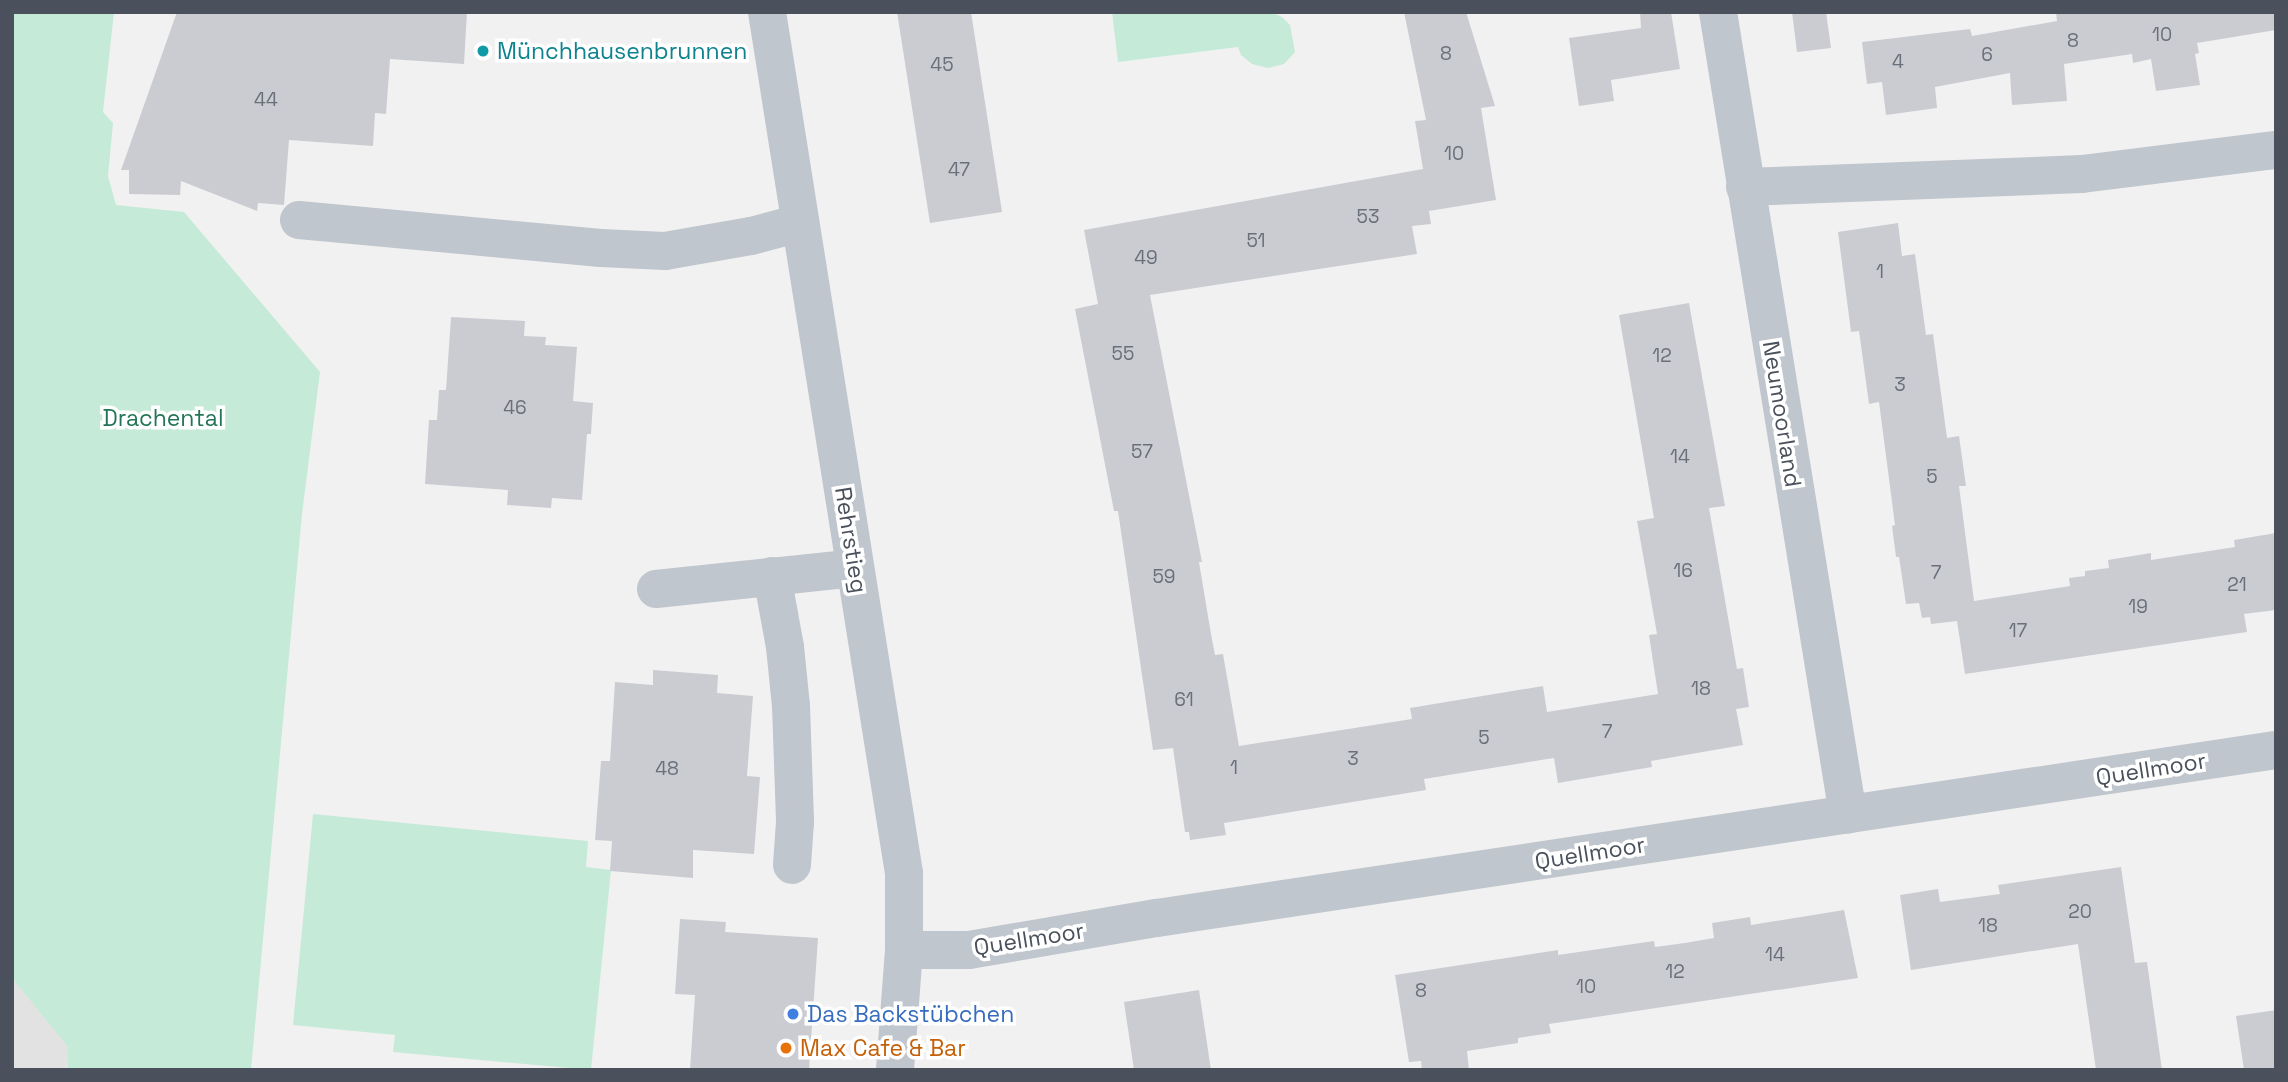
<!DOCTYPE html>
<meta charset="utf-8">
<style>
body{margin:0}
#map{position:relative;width:2288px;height:1082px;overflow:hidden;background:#f2f1f1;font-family:"Space Grotesk",sans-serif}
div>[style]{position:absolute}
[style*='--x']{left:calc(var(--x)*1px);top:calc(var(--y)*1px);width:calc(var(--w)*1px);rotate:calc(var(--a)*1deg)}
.education>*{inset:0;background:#e3e2e2}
.green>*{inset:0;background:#c5ead8}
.building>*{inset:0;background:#cbccd2}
.minor>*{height:38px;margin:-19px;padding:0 19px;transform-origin:19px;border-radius:19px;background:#c0c6cd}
.dots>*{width:19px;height:19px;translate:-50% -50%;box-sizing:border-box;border:4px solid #fff;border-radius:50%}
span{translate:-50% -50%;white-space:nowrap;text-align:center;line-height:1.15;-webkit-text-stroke:7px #fff;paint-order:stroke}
.number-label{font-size:19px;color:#6a707a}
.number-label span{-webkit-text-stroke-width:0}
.culture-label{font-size:23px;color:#0d838f}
.left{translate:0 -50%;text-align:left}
.street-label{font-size:23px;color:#4a515c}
.park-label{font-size:23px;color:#237557}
.shop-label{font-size:23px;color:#366cbe}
.food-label{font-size:23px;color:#c56008}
.frame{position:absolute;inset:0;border:14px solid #4a515c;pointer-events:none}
</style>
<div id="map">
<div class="education">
<div style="clip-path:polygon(12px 978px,69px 1047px,66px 1070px,12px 1070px)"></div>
</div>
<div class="green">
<div style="clip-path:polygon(12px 12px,114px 12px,103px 112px,113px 123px,108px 176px,116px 205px,184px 212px,320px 372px,302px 514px,251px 1070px,67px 1070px,68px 1047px,12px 978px)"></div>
<div style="clip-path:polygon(1112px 12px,1270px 12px,1282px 17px,1290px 25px,1295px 52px,1284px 64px,1268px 68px,1252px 64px,1241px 55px,1238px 47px,1118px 62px)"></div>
<div style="clip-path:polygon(313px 814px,588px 841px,586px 867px,611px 870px,591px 1070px,393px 1052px,395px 1035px,293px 1025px)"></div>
</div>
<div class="building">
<div style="clip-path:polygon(177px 12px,467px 12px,464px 64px,390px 59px,386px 114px,375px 113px,373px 146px,289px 140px,284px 205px,258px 203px,257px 211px,181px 181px,180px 195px,129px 194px,129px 170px,121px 170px)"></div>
<div style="clip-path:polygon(897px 12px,971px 12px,1002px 212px,930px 223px)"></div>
<div style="clip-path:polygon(1404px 12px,1466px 12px,1495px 106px,1481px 108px,1496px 200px,1429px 211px,1431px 224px,1412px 226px,1417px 254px,1150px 295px,1202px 562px,1199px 562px,1211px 634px,1215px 655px,1223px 654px,1239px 746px,1412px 719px,1410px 708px,1543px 686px,1547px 712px,1658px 694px,1649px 635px,1657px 634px,1637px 521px,1654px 518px,1619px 315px,1689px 303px,1725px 506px,1709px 508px,1737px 669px,1743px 668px,1749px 707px,1736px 709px,1743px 745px,1651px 761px,1652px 767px,1558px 783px,1554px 758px,1424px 779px,1426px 790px,1224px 823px,1226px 835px,1190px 840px,1189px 832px,1185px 832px,1173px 748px,1153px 750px,1118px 511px,1114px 511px,1075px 309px,1098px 304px,1084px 230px,1423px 169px,1415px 121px,1426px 120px)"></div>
<div style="clip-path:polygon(1640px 12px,1671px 12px,1680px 69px,1611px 80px,1614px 101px,1579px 106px,1569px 38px,1641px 28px)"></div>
<div style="clip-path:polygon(1792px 12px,1826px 12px,1831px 48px,1797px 52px)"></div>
<div style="clip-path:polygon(2056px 12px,2276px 12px,2276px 30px,2197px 43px,2199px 53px,2195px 54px,2200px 85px,2156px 91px,2151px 59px,2133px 63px,2132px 54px,2064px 64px,2067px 101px,2012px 105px,2010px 73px,1935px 87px,1937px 108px,1886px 115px,1882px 82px,1867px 84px,1862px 42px,1970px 29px,1972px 36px,2057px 21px)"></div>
<div style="clip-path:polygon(1898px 223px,1902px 256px,1915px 254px,1926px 335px,1933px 334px,1947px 438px,1959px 436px,1966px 486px,1959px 486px,1974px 601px,2070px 586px,2069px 578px,2085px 576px,2085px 571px,2109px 568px,2108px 560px,2151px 553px,2151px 560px,2235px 547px,2234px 540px,2276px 533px,2276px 610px,2244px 614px,2247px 632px,1965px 674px,1957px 621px,1931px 624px,1930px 617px,1922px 618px,1919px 603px,1906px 604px,1899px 557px,1896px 557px,1892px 526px,1895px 525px,1879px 402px,1869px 404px,1859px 331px,1851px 332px,1838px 232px)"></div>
<div style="clip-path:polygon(451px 317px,525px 321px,524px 336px,546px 337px,545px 345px,577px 347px,573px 401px,593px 403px,591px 434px,587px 434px,582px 500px,552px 498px,551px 508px,507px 505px,508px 490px,425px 484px,429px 420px,437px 420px,439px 390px,446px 390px)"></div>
<div style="clip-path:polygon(653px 670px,718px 675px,717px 693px,753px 696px,747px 776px,760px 777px,754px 854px,693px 850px,693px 878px,610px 871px,612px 841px,595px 840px,601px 761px,610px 761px,615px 682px,653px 685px)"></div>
<div style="clip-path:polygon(2121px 867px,2135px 963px,2147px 962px,2162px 1070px,2096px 1070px,2078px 944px,1911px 970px,1900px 895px,1938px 889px,1940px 902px,2000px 894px,1998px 885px)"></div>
<div style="clip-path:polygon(1844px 910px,1858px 978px,1549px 1024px,1551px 1033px,1518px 1038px,1518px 1043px,1467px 1051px,1469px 1070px,1422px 1070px,1421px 1061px,1409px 1062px,1395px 975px,1558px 950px,1558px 955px,1654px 941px,1655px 947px,1685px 943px,1714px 938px,1712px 923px,1750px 917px,1751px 925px)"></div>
<div style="clip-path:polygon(680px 919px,726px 922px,725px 932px,818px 938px,809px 1070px,690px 1070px,695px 995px,675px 994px)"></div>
<div style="clip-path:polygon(1199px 990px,1211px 1070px,1134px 1070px,1124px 1002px)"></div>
<div style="clip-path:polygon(2276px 1010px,2276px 1070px,2244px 1070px,2236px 1016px)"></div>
</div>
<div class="minor">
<div style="--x:767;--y:12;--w:872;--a:80.96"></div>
<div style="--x:904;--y:873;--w:77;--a:90"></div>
<div style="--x:904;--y:950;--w:120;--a:94.3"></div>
<div style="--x:1718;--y:12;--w:813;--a:80.8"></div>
<div style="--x:1745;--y:187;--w:337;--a:-2.2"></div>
<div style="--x:2082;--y:174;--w:195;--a:-7.1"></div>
<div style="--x:299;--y:220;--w:303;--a:5.3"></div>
<div style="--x:601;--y:248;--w:64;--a:2.7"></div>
<div style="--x:665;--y:251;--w:87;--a:-9.9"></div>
<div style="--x:751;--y:236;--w:51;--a:-14.9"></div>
<div style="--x:772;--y:576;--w:72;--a:79.6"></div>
<div style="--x:785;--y:647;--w:59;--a:84.2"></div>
<div style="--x:791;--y:706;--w:116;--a:88"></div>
<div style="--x:795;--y:822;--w:43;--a:94"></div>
<div style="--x:656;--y:589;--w:200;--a:-6"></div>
<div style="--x:904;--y:950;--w:65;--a:0"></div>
<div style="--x:969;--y:950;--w:191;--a:-9.7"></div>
<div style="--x:1157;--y:918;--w:1132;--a:-8.54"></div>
</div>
<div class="dots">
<div style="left:483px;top:51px;background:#0f9aa8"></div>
<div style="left:793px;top:1014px;background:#3f7fe0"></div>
<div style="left:786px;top:1048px;background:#e8710a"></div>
</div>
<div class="number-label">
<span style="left:2162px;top:35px">10</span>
<span style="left:2073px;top:41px">8</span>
<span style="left:1446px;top:54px">8</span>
<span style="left:1987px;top:55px">6</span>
<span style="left:1898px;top:62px">4</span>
<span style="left:942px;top:65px">45</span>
<span style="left:266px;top:100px">44</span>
<span style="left:1454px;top:154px">10</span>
<span style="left:959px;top:170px">47</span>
<span style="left:1368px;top:217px">53</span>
<span style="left:1256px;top:241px">51</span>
<span style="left:1146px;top:258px">49</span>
<span style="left:1880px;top:272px">1</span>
<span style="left:1123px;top:354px">55</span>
<span style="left:1662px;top:356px">12</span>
<span style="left:1900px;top:385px">3</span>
<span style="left:515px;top:408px">46</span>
<span style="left:1142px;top:452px">57</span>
<span style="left:1680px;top:457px">14</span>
<span style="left:1932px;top:477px">5</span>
<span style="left:1683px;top:571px">16</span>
<span style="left:1936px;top:573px">7</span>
<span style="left:1164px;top:577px">59</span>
<span style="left:2237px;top:585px">21</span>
<span style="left:2138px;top:607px">19</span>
<span style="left:2018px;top:631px">17</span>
<span style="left:1701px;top:689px">18</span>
<span style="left:1184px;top:700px">61</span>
<span style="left:1607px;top:732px">7</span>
<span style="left:1484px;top:738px">5</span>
<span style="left:1353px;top:759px">3</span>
<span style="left:1234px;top:768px">1</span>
<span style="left:667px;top:769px">48</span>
<span style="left:2080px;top:912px">20</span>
<span style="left:1988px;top:926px">18</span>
<span style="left:1775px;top:955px">14</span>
<span style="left:1675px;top:972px">12</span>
<span style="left:1586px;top:987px">10</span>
<span style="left:1421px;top:991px">8</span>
</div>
<div class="culture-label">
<span class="left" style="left:497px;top:51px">Münchhausenbrunnen</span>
</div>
<div class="street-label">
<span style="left:1782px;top:414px;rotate:81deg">Neumoorland</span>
<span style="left:851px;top:540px;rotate:81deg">Rehrstieg</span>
<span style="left:2151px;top:769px;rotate:-9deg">Quellmoor</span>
<span style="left:1590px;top:853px;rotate:-9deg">Quellmoor</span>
<span style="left:1029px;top:939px;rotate:-9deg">Quellmoor</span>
</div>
<div class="park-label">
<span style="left:163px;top:418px">Drachental</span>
</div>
<div class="shop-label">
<span class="left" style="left:807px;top:1014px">Das Backstübchen</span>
</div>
<div class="food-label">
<span class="left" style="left:800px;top:1048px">Max Cafe &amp; Bar</span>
</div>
<div class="frame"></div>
</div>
